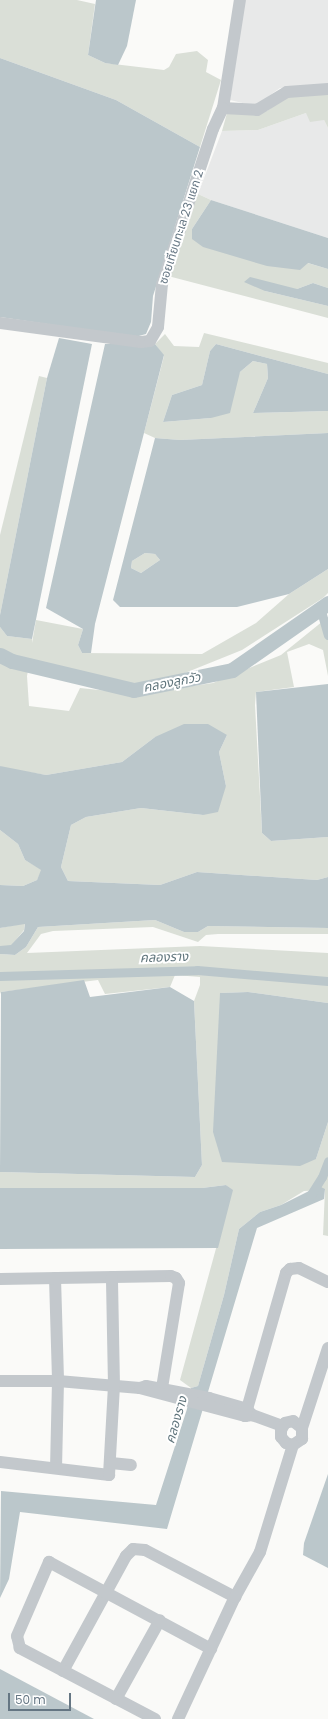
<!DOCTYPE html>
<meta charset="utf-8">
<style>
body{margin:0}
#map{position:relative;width:328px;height:1719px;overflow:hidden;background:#fafaf8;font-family:Poppins,"Noto Sans Thai",sans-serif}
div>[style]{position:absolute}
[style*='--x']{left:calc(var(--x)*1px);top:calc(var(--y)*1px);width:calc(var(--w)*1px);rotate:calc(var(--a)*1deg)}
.built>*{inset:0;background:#e8e9e9}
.green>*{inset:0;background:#dadfd7}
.water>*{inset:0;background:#bbc7cb}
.canal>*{height:9px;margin:-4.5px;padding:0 4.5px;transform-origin:4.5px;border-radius:4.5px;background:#bbc7cb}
.river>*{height:15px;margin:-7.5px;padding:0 7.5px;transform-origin:7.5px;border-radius:7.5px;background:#bbc7cb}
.minor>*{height:12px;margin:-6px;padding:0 6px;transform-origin:6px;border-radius:6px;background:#c3c8cc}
span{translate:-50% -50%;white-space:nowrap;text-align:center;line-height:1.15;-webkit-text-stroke:4px #fff;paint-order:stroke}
.street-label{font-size:12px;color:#657683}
.water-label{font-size:13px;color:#60757c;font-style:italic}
.scale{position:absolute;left:8px;top:1693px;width:63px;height:18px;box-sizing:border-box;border:2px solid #657683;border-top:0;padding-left:5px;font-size:12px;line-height:14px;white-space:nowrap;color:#657683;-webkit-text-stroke:3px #fff;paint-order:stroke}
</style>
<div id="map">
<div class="built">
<div style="clip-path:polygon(245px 0,328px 0,328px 85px,280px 88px,255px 106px,230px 100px)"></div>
<div style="clip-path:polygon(306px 113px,324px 120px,328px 128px,328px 238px,211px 200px,198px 194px,222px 131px,258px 130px)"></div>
</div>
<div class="green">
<div style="clip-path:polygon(0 0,77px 0,95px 4px,88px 55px,105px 63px,164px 70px,169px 67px,176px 54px,197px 51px,208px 60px,206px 72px,221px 80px,200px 147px,116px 100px,0 58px)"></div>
<div style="clip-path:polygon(328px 94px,328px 128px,324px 120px,310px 122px,306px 113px,258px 130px,222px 131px,227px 113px,267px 111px,286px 97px)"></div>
<div style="clip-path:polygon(198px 194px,211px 200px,192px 229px,328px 269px,328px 288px,313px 283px,297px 289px,265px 291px,328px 306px,328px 318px,168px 276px,191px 206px)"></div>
<div style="clip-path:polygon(204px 333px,328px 363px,328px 374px,216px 344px,210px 351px,202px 385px,172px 395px,163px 422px,211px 418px,240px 372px,253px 361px,267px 364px,268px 378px,253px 413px,328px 411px,328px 433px,180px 440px,155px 438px,144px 433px,164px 356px,155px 344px,165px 334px,174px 346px,199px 347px)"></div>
<div style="clip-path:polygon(39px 376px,47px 378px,0 615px,0 535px)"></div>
<div style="clip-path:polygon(145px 553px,155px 554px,160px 560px,141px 573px,131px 568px,132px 561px)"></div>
<div style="clip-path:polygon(328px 569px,328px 593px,323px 598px,242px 650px,175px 677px,131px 685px,30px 660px,27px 676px,29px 706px,69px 711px,80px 688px,137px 694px,213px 683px,281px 655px,328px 617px,328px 676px,323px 650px,309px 644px,287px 652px,294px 687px,256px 692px,255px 705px,262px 833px,271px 841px,328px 837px,328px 877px,317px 880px,197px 872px,160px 885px,68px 881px,61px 867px,71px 825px,86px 817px,141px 808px,203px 815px,226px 786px,219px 752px,227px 735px,155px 737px,122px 762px,46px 775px,3px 768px,0 766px,0 627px,7px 636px,32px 639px,32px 643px,36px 620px,83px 629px,78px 645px,82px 653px,202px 654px,256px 623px,289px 594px)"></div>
<div style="clip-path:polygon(0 830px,18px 844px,25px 860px,42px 870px,37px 880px,23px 886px,0 885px)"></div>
<div style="clip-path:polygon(155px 920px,184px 932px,198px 932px,208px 926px,328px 928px,328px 934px,218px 934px,206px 935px,198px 942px,153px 927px,53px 931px,41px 934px,27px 953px,200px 946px,328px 953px,328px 1003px,248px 992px,220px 993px,316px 1159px,328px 1122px,328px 1236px,323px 1235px,325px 1190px,304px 1191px,281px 1205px,260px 1212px,239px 1229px,224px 1295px,198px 1386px,191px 1388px,180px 1380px,232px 1190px,226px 1185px,202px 1188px,0 1188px,0 1172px,195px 1177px,202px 1165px,194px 1001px,200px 985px,200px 977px,175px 975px,170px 987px,105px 994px,98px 980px,1px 992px,0 994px,0 954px,15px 955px,26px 947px,38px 927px)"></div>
<div style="clip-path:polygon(25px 923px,24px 930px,11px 946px,0 946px,0 928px)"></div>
</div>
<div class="water">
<div style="clip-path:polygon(96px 0,136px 0,127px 46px,118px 65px,105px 63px,88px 55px)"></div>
<div style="clip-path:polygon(0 58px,116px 100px,200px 147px,153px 296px,151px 322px,146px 334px,135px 337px,0 317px)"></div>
<div style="clip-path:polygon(211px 200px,328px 238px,328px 269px,308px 263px,300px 270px,267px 266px,203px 247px,192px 239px,192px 229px)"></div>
<div style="clip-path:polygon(250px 277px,297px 289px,313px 283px,328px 288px,328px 306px,265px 291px,244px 282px)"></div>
<div style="clip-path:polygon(59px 338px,92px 344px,32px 639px,7px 636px,0 627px,0 615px,47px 378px)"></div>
<div style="clip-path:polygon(105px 344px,155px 344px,164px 355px,95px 624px,91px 653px,82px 653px,78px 645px,83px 629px,46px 608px)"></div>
<div style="clip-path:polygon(216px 344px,328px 374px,328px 411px,253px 413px,268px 378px,267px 364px,253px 361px,240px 372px,230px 413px,211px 418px,163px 422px,172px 395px,202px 385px,210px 351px)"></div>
<div style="clip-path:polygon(evenodd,328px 433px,328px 569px,289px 594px,237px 607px,120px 607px,113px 600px,155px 438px,180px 440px,328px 433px,145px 553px,155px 554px,160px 560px,141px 573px,131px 568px,132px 561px,145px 553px)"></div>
<div style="clip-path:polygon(328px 684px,328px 837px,271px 841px,262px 833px,256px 692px)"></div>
<div style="clip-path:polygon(184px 724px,208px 724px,227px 735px,219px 752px,226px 786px,218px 812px,203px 815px,141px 808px,86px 817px,71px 825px,61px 867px,68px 881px,160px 885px,197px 872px,317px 880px,328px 877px,328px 928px,208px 926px,198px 932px,184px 932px,155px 920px,38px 927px,26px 947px,15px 955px,0 954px,0 946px,11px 945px,24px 931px,25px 924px,0 928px,0 885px,23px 886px,37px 880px,41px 870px,25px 860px,18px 844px,0 830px,0 766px,46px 775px,122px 762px,155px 737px)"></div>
<div style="clip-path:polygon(84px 980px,90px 997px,170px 987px,194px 1001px,202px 1165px,195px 1177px,0 1172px,1px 992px)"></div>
<div style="clip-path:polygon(248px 992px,328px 1003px,328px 1122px,316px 1159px,300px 1166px,222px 1162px,213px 1132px,220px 993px)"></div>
<div style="clip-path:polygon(226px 1185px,233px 1190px,218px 1248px,0 1249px,0 1188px,202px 1188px)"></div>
<div style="clip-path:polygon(319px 1186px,325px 1189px,324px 1199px,257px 1228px,167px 1529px,20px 1512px,9px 1579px,0 1598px,1px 1491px,156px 1505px,187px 1409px,191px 1388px,198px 1386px,224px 1295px,239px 1229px,260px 1212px,281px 1205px)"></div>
<div style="clip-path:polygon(328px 1474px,328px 1568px,303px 1555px,304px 1543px)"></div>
<div style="clip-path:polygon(0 1669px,94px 1719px,0 1719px)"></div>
</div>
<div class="canal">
<div style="--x:321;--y:611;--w:25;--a:74"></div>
<div style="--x:0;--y:976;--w:197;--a:-1.7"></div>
<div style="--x:197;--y:970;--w:131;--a:4.8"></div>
<div style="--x:310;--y:1196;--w:22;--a:-58"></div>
<div style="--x:322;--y:1177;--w:17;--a:-69"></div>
</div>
<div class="river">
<div style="--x:0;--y:655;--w:13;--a:27"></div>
<div style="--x:12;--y:661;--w:125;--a:13.4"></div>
<div style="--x:134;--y:690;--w:100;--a:-11.5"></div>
<div style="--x:232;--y:670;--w:117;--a:-34.9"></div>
</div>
<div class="minor">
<div style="--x:223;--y:108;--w:34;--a:3"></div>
<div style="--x:257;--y:110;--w:35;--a:-31"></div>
<div style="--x:287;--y:92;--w:41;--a:-4.2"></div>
<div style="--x:223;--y:108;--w:109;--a:-81.1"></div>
<div style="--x:0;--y:323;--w:142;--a:7.7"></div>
<div style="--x:141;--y:342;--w:9;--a:-6"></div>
<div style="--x:150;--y:341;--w:16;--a:-60"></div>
<div style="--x:158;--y:327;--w:43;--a:-84.7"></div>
<div style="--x:162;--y:284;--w:163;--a:-71.8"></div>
<div style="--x:213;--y:129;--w:23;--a:-65"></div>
<div style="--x:55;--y:1278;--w:103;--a:88.3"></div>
<div style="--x:58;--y:1381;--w:87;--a:91.3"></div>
<div style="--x:0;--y:1279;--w:171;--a:-1"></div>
<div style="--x:171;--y:1276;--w:5;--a:22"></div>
<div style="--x:176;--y:1278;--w:6;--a:59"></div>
<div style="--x:179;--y:1283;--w:106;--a:99.2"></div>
<div style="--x:0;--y:1381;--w:58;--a:0"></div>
<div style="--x:58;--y:1381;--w:82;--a:4.9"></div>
<div style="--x:146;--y:1386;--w:64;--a:10.8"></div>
<div style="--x:209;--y:1398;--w:40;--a:16"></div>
<div style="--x:247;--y:1409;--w:8;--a:50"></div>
<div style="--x:252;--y:1415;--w:7;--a:172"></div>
<div style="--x:245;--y:1416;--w:109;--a:-165.1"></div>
<div style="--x:140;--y:1388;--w:6;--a:-18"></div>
<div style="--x:252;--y:1415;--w:32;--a:20"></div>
<div style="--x:245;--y:1416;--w:149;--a:-74"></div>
<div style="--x:286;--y:1273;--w:6;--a:-45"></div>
<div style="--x:290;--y:1269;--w:9;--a:-6"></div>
<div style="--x:299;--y:1268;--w:32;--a:26"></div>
<div style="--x:302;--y:1428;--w:11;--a:-142"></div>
<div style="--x:293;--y:1421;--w:8;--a:166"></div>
<div style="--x:285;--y:1423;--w:8;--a:120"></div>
<div style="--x:281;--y:1430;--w:7;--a:90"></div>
<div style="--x:281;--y:1437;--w:8;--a:50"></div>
<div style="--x:286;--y:1443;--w:7;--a:16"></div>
<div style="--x:293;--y:1445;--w:11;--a:-34"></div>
<div style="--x:302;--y:1439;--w:11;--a:-90"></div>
<div style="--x:302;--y:1428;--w:84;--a:-72"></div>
<div style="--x:0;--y:1462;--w:110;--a:6.8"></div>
<div style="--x:109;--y:1475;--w:90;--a:-86.8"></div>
<div style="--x:114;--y:1385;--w:108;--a:-91.1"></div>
<div style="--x:111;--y:1463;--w:20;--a:6"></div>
<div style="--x:63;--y:1671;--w:131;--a:-61.3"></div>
<div style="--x:126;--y:1556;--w:10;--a:-45"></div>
<div style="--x:133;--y:1549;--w:12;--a:5"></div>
<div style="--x:145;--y:1550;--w:102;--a:27.6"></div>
<div style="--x:116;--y:1699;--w:90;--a:-60.9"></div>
<div style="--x:155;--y:1719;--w:153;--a:-152.3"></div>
<div style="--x:20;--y:1648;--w:12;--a:-104"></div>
<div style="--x:17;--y:1636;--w:81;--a:-66.6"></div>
<div style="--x:49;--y:1562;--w:184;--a:28.2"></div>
<div style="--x:178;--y:1719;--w:135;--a:-65"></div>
<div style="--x:235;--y:1597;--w:51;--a:-60.9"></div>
<div style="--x:260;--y:1552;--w:112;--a:-72.9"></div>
</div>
<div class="street-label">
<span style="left:181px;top:227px;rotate:-72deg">ซอยเทียนทะเล 23 แยก 2</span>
</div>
<div class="water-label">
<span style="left:172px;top:683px;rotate:-11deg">คลองลูกวัว</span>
<span style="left:164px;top:958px;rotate:-2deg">คลองราง</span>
<span style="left:177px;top:1420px;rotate:-74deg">คลองราง</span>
</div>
<div class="scale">50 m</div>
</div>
